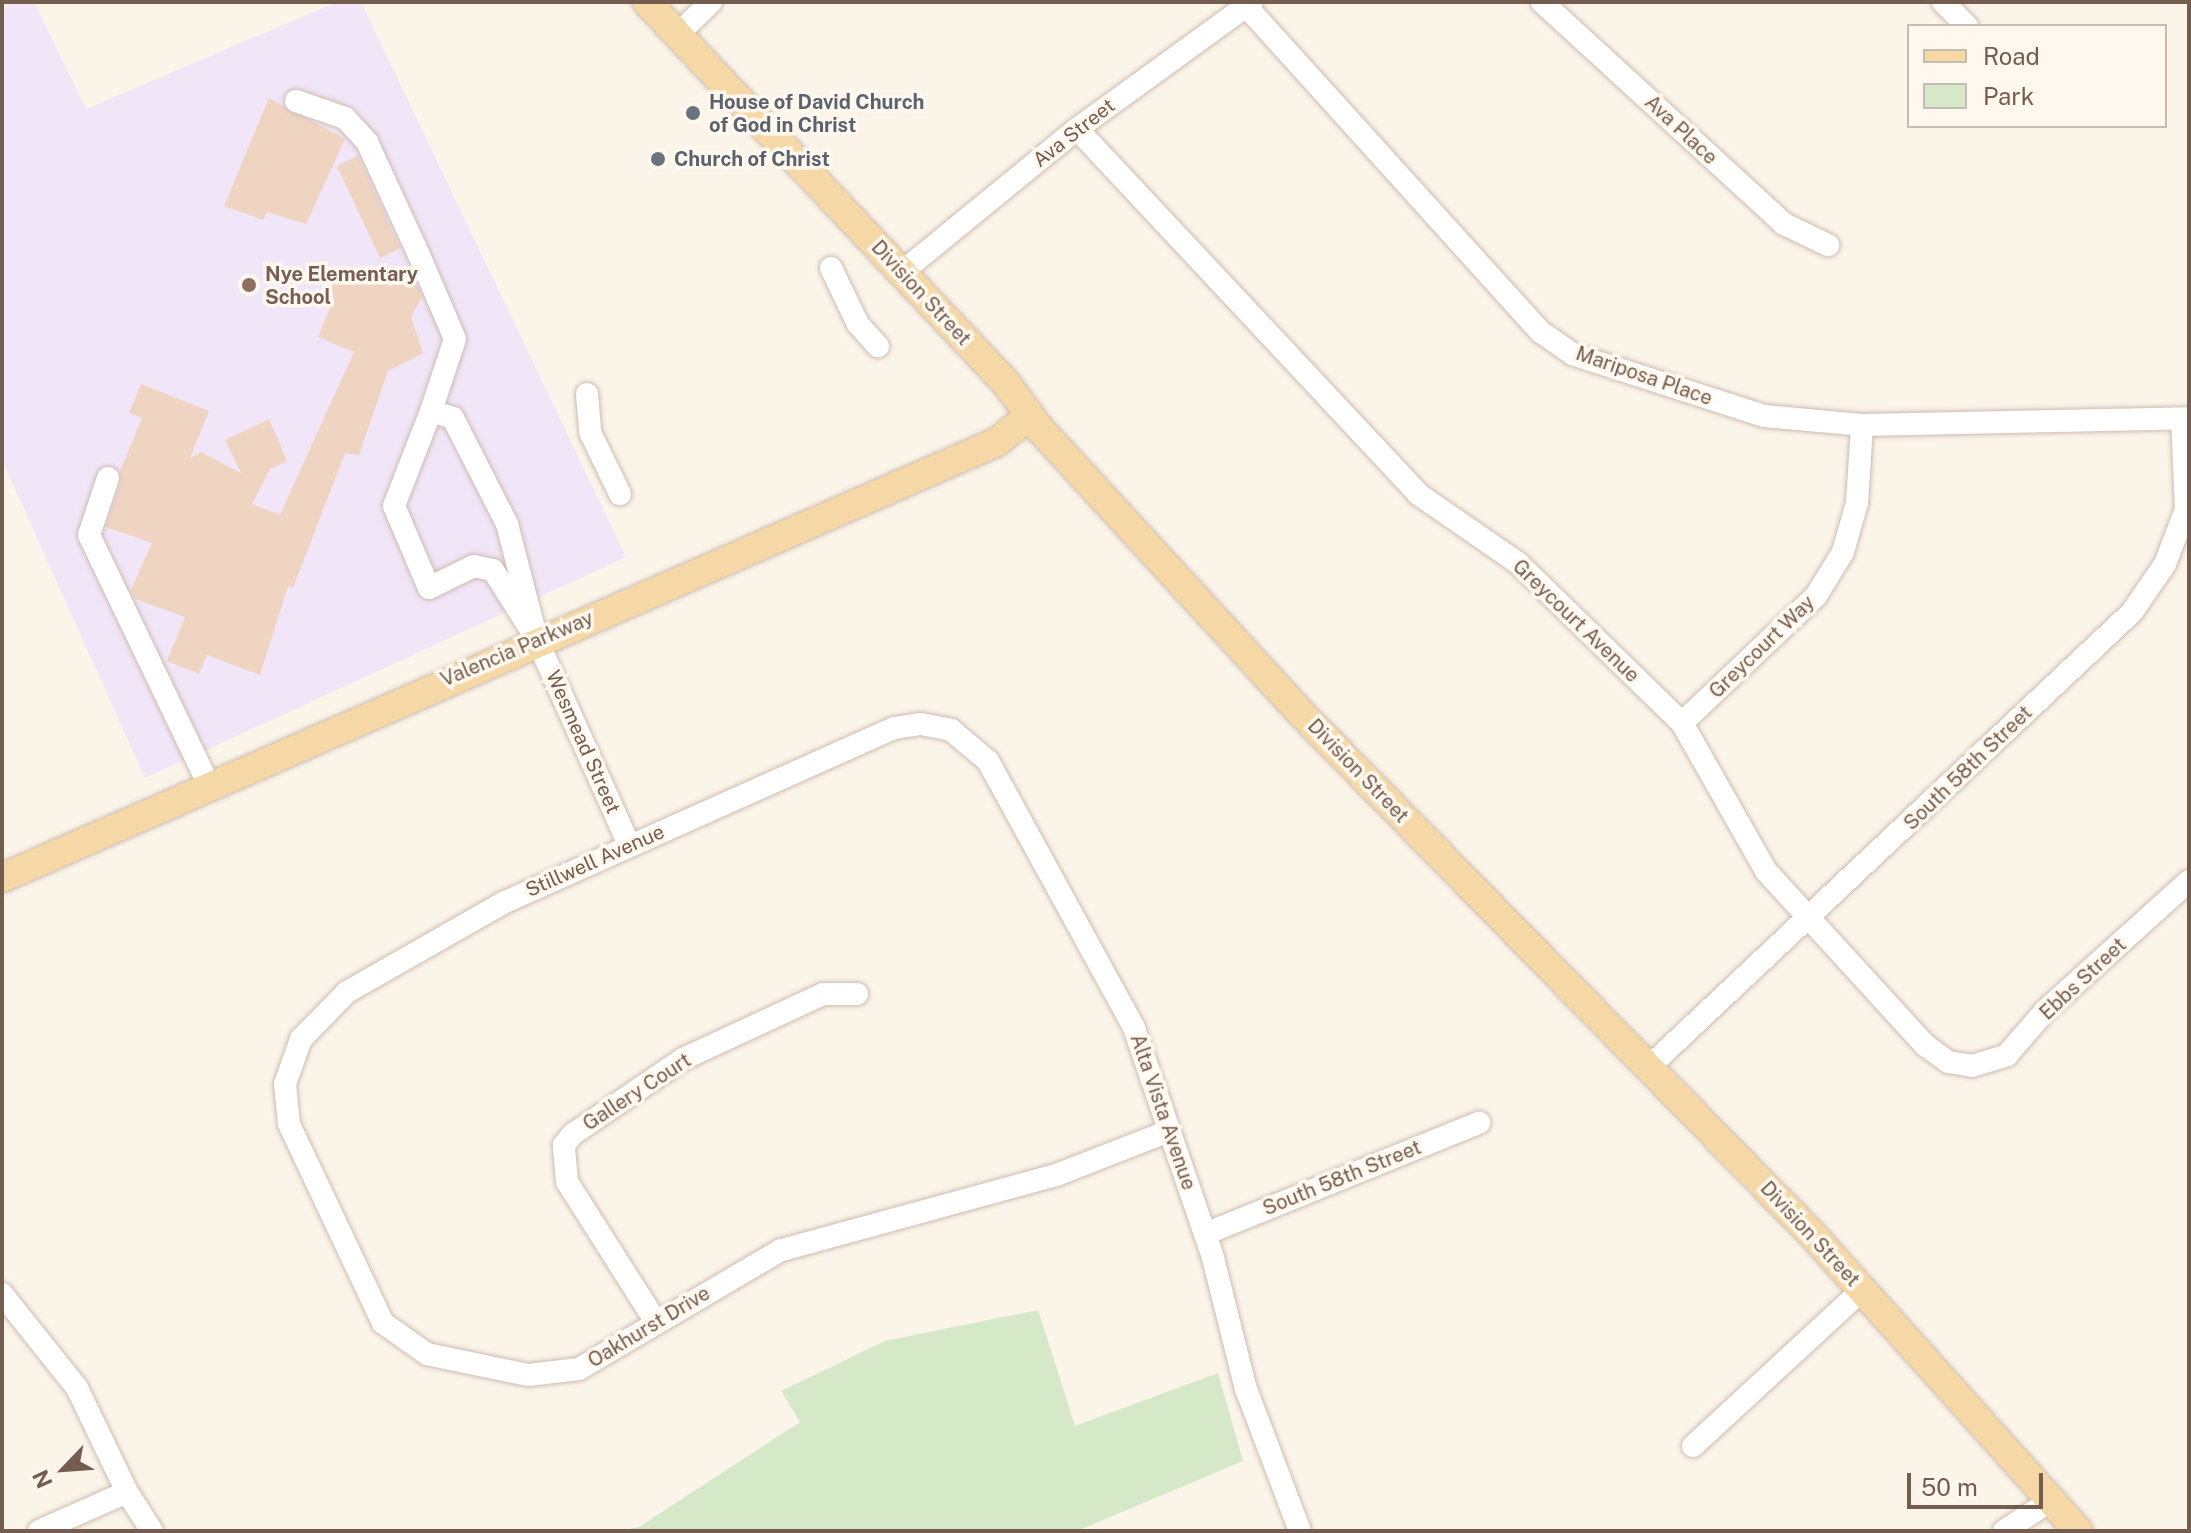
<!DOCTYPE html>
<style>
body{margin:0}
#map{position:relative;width:2191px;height:1533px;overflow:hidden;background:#fbf4e9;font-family:"Public Sans",sans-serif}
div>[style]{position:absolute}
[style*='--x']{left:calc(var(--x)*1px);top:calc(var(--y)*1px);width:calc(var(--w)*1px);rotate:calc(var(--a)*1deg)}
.education>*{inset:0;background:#f1e5f8}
.green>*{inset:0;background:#d5e8c7}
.building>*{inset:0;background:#efd4c2}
.roads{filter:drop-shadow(0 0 2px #cdbcaf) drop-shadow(0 0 2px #cdbcaf)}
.minor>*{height:22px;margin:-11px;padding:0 11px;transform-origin:11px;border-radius:11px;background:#fff}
.major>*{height:28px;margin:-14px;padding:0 14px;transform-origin:14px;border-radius:14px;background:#f5d8a6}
.dots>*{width:22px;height:22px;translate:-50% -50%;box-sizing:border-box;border:4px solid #fef8ef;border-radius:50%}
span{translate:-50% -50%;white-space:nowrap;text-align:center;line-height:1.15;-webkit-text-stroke:7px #fef8ef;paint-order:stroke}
.worship-label{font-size:20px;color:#5b616d;font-weight:700}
.left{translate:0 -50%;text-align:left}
.street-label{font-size:20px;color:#745c4e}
.education-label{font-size:20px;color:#785e54;font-weight:700}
.frame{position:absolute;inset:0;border:4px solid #745c4e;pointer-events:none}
.legend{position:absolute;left:1907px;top:24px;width:260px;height:104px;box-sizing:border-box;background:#fef8ef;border:2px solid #c7baaf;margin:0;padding:10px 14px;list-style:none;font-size:24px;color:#745c4e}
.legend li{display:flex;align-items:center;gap:16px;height:40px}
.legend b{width:40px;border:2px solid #c7baaf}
.north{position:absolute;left:24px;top:1429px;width:80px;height:80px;-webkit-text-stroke:6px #fef8ef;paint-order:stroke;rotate:245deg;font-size:22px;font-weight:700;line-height:32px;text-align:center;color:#745c4e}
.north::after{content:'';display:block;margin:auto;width:28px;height:36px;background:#745c4e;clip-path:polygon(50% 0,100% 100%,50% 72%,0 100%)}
.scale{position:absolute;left:1907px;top:1473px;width:136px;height:36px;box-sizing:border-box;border:4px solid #745c4e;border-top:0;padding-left:10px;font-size:24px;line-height:28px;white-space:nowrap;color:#745c4e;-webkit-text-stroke:6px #fef8ef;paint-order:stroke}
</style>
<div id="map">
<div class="education">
<div style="clip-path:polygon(15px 2px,34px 2px,86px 109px,337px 2px,361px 2px,626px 557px,145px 778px,2px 460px,2px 9px)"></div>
</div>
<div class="green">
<div style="clip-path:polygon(1038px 1310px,1075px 1426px,1218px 1373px,1243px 1461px,1077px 1531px,618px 1531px,639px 1527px,800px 1422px,781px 1391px,885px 1341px)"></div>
</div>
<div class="building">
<div style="clip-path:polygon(269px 98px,345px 139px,306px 224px,267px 212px,263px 220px,224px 206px)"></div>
<div style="clip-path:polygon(358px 156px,400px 248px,380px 258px,337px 166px)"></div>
<div style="clip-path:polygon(382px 263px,414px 278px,422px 297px,411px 317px,423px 353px,388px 371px,359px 455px,345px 453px,293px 588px,288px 586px,260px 675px,207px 655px,199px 674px,167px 661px,185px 617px,135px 599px,131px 590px,152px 543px,106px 527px,121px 482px,120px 471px,142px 418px,129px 413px,141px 384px,209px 411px,190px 458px,201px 452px,241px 473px,225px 440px,269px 419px,287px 461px,270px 469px,252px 504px,280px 515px,354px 352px,318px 337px,334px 298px,330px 282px,347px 269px,393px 287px)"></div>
</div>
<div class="roads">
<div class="minor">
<div style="--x:1542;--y:2;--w:328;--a:42.5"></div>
<div style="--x:1784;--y:224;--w:49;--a:25.5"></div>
<div style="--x:1943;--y:2;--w:34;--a:45"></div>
<div style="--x:1246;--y:6;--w:440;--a:47.9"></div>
<div style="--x:1541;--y:332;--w:38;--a:35"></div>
<div style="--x:1572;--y:354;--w:202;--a:17.9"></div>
<div style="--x:1764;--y:416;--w:98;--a:5.2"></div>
<div style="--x:1862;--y:425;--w:327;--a:-1.2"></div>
<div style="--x:678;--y:34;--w:46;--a:-44.1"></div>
<div style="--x:296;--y:101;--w:52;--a:19.1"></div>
<div style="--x:345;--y:118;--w:33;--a:47"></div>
<div style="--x:367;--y:142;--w:124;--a:65.3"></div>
<div style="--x:419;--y:255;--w:91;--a:66.8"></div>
<div style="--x:455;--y:339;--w:76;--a:108.4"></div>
<div style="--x:1077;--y:129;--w:500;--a:46.9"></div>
<div style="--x:1418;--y:494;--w:121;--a:34.6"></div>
<div style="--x:1518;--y:563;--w:229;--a:44.3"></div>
<div style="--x:1682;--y:723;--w:170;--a:60.4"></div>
<div style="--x:1766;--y:871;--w:236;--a:47.6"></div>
<div style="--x:1925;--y:1045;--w:29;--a:36"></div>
<div style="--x:1948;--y:1062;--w:24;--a:9"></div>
<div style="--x:1972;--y:1066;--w:37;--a:-17"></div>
<div style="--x:2007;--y:1055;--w:58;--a:-49.2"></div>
<div style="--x:2045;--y:1011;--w:194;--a:-42.1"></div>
<div style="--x:831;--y:268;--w:62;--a:64.3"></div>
<div style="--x:858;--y:324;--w:30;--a:48"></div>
<div style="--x:902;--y:272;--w:226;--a:-39.3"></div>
<div style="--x:1077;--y:129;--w:216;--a:-36"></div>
<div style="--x:587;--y:394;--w:38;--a:85"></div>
<div style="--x:590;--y:432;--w:69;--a:64.2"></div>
<div style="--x:108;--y:478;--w:60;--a:108.4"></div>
<div style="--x:89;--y:535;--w:280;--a:64.4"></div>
<div style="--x:537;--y:640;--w:120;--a:-104.5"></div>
<div style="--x:507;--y:524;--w:119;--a:-117"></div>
<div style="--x:453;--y:418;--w:23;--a:-162"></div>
<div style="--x:431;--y:411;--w:102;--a:111.3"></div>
<div style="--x:394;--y:506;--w:89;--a:66.9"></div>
<div style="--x:429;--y:588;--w:50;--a:-26.1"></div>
<div style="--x:474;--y:566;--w:19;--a:12"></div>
<div style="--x:493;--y:570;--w:83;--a:57.8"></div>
<div style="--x:537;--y:640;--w:225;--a:65.8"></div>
<div style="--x:1682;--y:723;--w:185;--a:-43.5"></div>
<div style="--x:1816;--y:596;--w:52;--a:-58.5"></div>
<div style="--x:1843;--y:552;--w:51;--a:-74.1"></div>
<div style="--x:1857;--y:503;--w:78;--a:-86.3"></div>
<div style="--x:1651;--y:1065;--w:661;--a:-43.28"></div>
<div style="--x:2132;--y:612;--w:58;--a:-55.5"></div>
<div style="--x:2165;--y:564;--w:59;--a:-69.1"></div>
<div style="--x:2186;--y:509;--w:90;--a:-92.5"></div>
<div style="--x:1169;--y:1131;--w:121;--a:158.7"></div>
<div style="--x:1056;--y:1175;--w:285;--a:164.7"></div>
<div style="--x:781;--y:1250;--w:234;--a:149.5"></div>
<div style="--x:579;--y:1369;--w:51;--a:173.3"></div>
<div style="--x:528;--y:1375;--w:103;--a:-168.3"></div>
<div style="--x:427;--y:1354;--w:54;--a:-144.8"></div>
<div style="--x:383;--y:1323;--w:220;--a:-115.3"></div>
<div style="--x:289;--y:1124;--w:40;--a:-95.7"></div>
<div style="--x:285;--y:1084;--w:48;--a:-70.4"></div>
<div style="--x:301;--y:1039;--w:66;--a:-45.6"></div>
<div style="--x:347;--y:992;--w:180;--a:-29.7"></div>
<div style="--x:503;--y:903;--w:429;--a:-24.1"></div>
<div style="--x:895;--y:728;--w:26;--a:-9"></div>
<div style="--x:921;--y:724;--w:31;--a:11"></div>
<div style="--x:951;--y:730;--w:48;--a:40"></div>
<div style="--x:988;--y:761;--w:304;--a:61.3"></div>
<div style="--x:1134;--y:1028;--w:243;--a:71"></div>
<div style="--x:1213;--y:1258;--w:135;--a:75.9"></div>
<div style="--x:1246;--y:1389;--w:152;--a:69.2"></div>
<div style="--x:1205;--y:1234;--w:296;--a:-22.1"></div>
<div style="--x:2;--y:1294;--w:120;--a:51.4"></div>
<div style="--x:77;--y:1388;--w:115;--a:64.3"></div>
<div style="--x:127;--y:1492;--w:46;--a:57.3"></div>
<div style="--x:656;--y:1322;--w:166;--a:-122.4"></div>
<div style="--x:567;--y:1182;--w:37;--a:-95"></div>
<div style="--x:564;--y:1145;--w:14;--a:-51"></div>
<div style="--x:573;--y:1134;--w:133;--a:-34.3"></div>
<div style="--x:683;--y:1059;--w:154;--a:-24.9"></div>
<div style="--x:823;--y:994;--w:34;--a:0"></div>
<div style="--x:1693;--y:1446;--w:230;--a:-42.7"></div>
<div style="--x:39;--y:1531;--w:96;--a:-23.9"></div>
<div style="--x:2004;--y:1531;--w:55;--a:-33.1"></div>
</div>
<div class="major">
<div style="--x:647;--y:2;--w:523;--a:46.7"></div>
<div style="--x:1006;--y:383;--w:56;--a:53.7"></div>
<div style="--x:1039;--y:428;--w:387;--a:47.4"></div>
<div style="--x:1301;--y:713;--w:728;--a:45.56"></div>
<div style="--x:1811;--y:1233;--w:400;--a:48.1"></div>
<div style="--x:2;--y:878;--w:1086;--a:-23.66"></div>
<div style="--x:997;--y:442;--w:41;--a:-39.1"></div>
</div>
</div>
<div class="dots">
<div style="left:693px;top:113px;background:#6b7280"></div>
<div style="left:658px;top:159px;background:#6b7280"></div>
<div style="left:249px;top:285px;background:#8d6e63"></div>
</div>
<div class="worship-label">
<span class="left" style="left:709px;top:114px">House of David Church<br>of God in Christ</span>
<span class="left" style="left:674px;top:159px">Church of Christ</span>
</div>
<div class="street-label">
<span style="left:1681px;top:130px;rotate:43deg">Ava Place</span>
<span style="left:1074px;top:133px;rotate:-38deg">Ava Street</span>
<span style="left:921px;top:293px;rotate:47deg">Division Street</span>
<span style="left:1644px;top:376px;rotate:19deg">Mariposa Place</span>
<span style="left:1576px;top:621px;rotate:44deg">Greycourt Avenue</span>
<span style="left:1762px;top:647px;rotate:-44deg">Greycourt Way</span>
<span style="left:517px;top:649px;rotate:-23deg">Valencia Parkway</span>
<span style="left:583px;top:742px;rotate:66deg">Wesmead Street</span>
<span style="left:1968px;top:768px;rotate:-44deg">South 58th Street</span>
<span style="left:1358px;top:771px;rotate:46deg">Division Street</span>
<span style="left:595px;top:861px;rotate:-24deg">Stillwell Avenue</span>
<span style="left:2083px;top:979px;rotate:-43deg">Ebbs Street</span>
<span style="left:637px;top:1092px;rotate:-33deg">Gallery Court</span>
<span style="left:1163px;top:1112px;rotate:71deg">Alta Vista Avenue</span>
<span style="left:1342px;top:1178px;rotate:-22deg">South 58th Street</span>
<span style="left:1810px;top:1234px;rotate:47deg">Division Street</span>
<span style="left:649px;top:1327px;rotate:-31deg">Oakhurst Drive</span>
</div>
<div class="education-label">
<span class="left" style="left:265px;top:286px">Nye Elementary<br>School</span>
</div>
<div class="frame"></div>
<ul class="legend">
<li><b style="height:10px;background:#f5d8a6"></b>Road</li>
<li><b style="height:22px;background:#d5e8c7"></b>Park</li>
</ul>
<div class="north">N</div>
<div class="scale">50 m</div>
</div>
